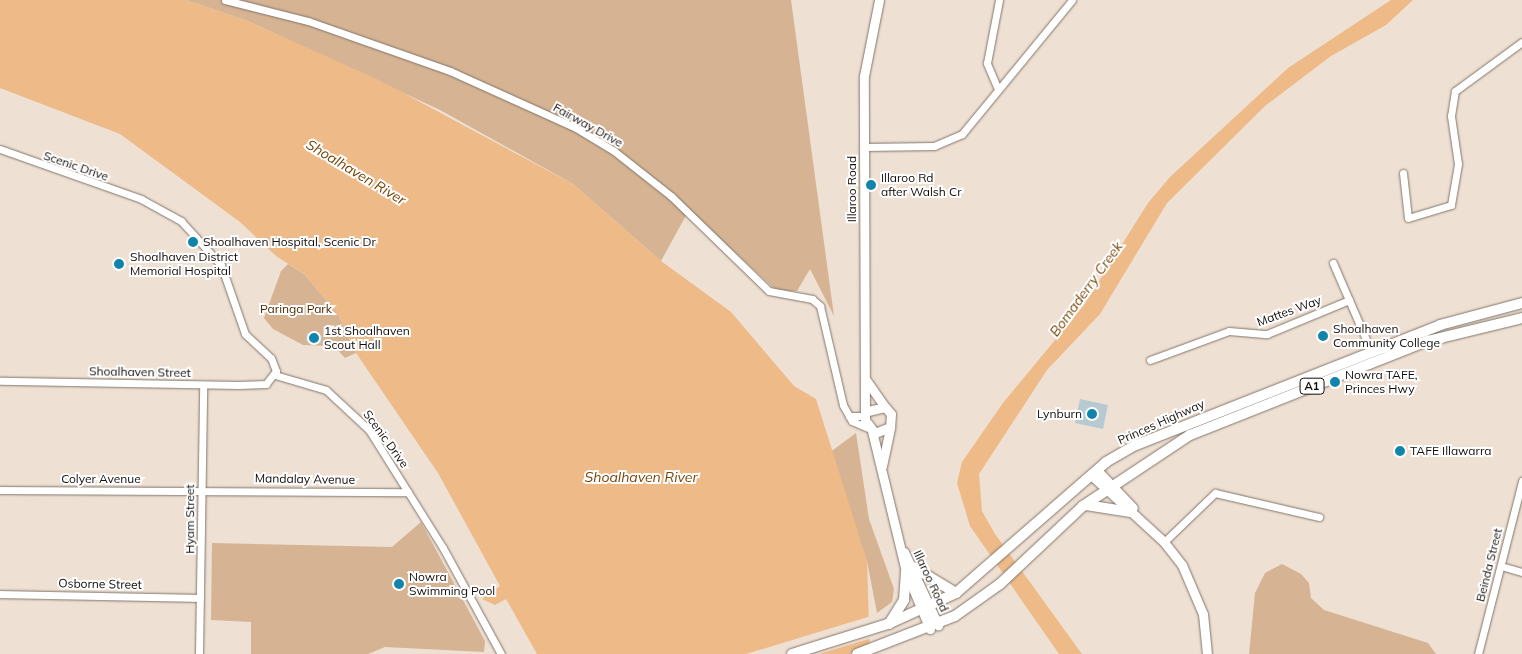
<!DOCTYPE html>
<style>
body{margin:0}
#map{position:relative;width:1522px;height:654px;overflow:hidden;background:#eee0d3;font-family:Mulish,sans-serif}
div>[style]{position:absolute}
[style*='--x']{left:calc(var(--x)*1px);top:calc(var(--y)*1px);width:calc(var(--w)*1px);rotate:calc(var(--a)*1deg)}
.green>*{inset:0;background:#d6b493}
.water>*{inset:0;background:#edba88}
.pier>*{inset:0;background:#eee0d3}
.building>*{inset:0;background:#b7cad2}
.roads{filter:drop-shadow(0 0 1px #82766a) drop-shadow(0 0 1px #82766a)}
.minor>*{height:7px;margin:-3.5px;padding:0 3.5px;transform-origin:3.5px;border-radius:3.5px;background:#fff}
.major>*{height:9px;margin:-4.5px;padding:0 4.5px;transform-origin:4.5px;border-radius:4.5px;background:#fff}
.highway>*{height:10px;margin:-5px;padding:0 5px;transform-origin:5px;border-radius:5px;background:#fff}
.dots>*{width:14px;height:14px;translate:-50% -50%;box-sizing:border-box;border:2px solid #fff;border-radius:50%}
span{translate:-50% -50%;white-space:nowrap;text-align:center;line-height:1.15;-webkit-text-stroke:4px #fff;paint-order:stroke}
.shield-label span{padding:1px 4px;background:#fff;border:1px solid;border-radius:4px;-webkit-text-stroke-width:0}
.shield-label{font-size:11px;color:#120d09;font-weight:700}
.street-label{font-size:12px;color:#120d09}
.poi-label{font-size:12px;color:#120d09}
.left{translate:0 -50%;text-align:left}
.right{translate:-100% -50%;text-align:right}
.park-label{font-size:12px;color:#482700}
.water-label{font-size:14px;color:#754608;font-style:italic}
</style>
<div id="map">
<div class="green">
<div style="clip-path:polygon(186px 0,791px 0,834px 316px,810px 269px,797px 291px,777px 291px,689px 210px,661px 261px,573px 184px,440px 110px,248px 21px)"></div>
<div style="clip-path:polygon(288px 264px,304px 274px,338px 314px,356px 353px,345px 358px,334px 346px,303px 345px,273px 329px,264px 318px,281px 271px)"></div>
<div style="clip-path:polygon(856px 433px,869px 519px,894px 589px,892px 602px,877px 613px,867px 561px,829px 453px)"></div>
<div style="clip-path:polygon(421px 522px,485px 641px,484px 652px,385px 647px,368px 654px,251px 654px,251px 622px,211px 620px,212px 543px,392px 547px)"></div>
<div style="clip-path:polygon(1282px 564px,1301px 574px,1309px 583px,1311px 598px,1324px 610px,1428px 643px,1436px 654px,1249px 654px,1255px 593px,1265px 573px)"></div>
</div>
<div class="water">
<div style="clip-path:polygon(0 0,186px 0,248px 21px,381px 81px,573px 184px,661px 261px,731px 312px,794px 386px,816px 399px,867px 561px,870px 654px,537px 654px,506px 599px,495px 605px,482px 599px,500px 586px,438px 473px,356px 353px,338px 314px,304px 274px,276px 256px,240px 222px,120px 134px,0 88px)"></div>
<div style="clip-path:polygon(1391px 0,1413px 0,1386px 25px,1331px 56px,1265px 106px,1167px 203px,1100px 314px,1047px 370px,979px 474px,982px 511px,995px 534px,1082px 654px,1059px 654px,970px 526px,957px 483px,962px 462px,1003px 403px,1084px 305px,1148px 203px,1170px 177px,1288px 68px)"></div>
</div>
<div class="pier">
<div style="clip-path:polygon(871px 616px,872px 638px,819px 654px,746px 654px)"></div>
</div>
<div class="building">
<div style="clip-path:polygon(307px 333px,322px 336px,321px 344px,306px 341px)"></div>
<div style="clip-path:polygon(1080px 399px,1108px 405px,1103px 429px,1075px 423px)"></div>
</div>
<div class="roads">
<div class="minor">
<div style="--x:225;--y:0;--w:86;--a:14.2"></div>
<div style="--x:308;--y:21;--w:151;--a:19.4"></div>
<div style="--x:450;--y:71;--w:138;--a:24.3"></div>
<div style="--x:576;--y:128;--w:44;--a:31.2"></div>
<div style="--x:614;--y:151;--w:73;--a:38.3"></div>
<div style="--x:671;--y:196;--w:136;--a:44.1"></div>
<div style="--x:769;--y:291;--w:44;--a:10.5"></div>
<div style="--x:812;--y:299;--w:11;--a:41"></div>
<div style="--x:820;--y:306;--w:102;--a:76.9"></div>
<div style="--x:843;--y:405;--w:18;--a:61"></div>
<div style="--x:852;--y:421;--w:17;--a:24"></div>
<div style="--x:997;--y:87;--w:26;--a:-113"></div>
<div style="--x:987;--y:63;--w:64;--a:-79.2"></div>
<div style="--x:864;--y:147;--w:70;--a:-0.8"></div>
<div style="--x:934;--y:146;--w:30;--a:-23"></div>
<div style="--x:962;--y:134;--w:173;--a:-50.6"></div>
<div style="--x:0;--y:149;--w:150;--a:19.5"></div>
<div style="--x:141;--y:199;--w:46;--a:28.8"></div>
<div style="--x:181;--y:221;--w:59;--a:47.7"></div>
<div style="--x:221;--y:265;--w:73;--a:70.8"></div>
<div style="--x:245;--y:334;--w:35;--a:43"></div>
<div style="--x:271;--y:358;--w:14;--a:69"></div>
<div style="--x:276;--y:371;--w:16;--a:128"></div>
<div style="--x:266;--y:384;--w:27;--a:178"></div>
<div style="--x:239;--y:385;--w:239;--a:-179"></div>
<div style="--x:1403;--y:173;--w:45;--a:83.7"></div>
<div style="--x:1408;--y:218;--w:45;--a:-16.8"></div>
<div style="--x:1451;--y:205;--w:42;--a:-80.3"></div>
<div style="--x:1458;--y:164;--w:49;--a:-98.3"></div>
<div style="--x:1451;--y:116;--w:25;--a:-81"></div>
<div style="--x:1455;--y:91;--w:83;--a:-36.2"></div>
<div style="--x:1333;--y:263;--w:96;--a:66.6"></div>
<div style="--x:1371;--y:351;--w:35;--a:-10"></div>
<div style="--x:1150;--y:360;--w:84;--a:-20.2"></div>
<div style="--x:1229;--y:331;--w:38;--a:5"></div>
<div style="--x:1267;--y:334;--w:89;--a:-22.5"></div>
<div style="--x:275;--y:375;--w:53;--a:16.4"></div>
<div style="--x:326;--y:390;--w:59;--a:42.9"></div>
<div style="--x:369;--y:430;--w:139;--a:57.9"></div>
<div style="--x:443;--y:548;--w:121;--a:61.3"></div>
<div style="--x:849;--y:416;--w:17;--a:0"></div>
<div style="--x:0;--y:490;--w:408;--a:0.3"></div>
<div style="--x:1164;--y:542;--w:71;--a:-43.9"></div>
<div style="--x:1215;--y:493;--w:107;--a:13"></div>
<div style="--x:1501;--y:566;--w:22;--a:16"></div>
<div style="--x:0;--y:594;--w:200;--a:1.1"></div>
<div style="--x:199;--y:654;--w:269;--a:-89.1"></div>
<div style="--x:1478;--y:654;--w:179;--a:-75.7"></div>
</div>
<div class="major">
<div style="--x:866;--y:380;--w:33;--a:55"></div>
<div style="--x:868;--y:411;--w:17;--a:-13"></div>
<div style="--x:885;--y:407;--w:9;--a:49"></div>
<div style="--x:891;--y:414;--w:13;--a:94"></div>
<div style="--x:890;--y:427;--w:16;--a:158"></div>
<div style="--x:875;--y:433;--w:16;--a:-128"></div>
<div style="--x:865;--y:420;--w:344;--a:-90.2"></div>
<div style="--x:864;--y:76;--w:77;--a:-78.8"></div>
<div style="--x:872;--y:431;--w:145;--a:76.4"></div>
<div style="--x:906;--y:572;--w:62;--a:67.2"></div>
<div style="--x:882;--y:466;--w:40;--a:-78"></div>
<div style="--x:1097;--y:470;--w:52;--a:46.5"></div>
<div style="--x:1091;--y:475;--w:99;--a:42.5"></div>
<div style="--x:1164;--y:542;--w:29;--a:52"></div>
<div style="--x:1182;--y:565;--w:53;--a:66.8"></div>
<div style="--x:1203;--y:614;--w:40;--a:84.3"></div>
<div style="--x:904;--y:552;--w:81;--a:65"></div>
</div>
<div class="highway">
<div style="--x:1086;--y:505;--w:45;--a:9"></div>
<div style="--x:913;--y:567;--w:50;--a:31.2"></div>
<div style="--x:889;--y:624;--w:28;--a:-58"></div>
<div style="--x:904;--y:600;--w:28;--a:-86"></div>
<div style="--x:792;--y:654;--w:101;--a:-17.4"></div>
<div style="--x:888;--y:624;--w:75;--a:-24.5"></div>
<div style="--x:956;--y:593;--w:199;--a:-41.1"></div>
<div style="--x:1106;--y:462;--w:34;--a:-30"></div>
<div style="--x:1136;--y:445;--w:327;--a:-21.5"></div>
<div style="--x:1440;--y:325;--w:85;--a:-15"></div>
<div style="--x:857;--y:654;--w:105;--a:-21.2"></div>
<div style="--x:955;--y:616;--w:55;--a:-35.4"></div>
<div style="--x:1000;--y:584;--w:114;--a:-43.2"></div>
<div style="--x:1083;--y:506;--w:128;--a:-33.6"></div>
<div style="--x:1190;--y:435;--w:256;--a:-21.6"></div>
<div style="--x:1428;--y:341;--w:97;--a:-13.7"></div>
</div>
</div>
<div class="dots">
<div style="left:871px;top:185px;background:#1084aa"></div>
<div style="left:193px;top:242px;background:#1084aa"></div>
<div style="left:119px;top:264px;background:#1084aa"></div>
<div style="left:1323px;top:336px;background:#1084aa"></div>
<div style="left:314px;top:338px;background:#1084aa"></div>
<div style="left:1335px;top:382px;background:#1084aa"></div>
<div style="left:1092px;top:414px;background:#1084aa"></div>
<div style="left:1400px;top:451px;background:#1084aa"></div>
<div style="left:399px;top:584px;background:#1084aa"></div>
</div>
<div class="shield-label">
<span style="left:1312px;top:386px">A1</span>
</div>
<div class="street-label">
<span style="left:588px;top:125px;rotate:29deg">Fairway Drive</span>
<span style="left:76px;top:166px;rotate:19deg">Scenic Drive</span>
<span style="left:852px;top:189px;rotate:-90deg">Illaroo Road</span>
<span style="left:1289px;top:311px;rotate:-20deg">Mattes Way</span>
<span style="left:140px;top:372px;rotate:1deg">Shoalhaven Street</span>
<span style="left:1161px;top:422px;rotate:-24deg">Princes Highway</span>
<span style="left:386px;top:439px;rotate:54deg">Scenic Drive</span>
<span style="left:101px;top:479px">Colyer Avenue</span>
<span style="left:305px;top:479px;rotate:1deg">Mandalay Avenue</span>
<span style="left:190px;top:519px;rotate:-90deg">Hyam Street</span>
<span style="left:1489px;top:565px;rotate:-76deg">Beinda Street</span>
<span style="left:931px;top:581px;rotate:65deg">Illaroo Road</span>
<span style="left:100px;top:584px;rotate:1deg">Osborne Street</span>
</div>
<div class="poi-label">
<span class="left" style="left:881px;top:185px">Illaroo Rd<br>after Walsh Cr</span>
<span class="left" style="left:203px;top:242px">Shoalhaven Hospital, Scenic Dr</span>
<span class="left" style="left:130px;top:264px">Shoalhaven District<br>Memorial Hospital</span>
<span class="left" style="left:1333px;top:336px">Shoalhaven<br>Community College</span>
<span class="left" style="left:324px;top:338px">1st Shoalhaven<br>Scout Hall</span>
<span class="left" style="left:1345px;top:382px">Nowra TAFE,<br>Princes Hwy</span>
<span class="right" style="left:1082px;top:414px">Lynburn</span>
<span class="left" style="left:1410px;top:451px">TAFE Illawarra</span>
<span class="left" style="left:409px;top:584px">Nowra<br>Swimming Pool</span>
</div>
<div class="park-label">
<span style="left:296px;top:309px">Paringa Park</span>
</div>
<div class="water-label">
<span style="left:356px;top:172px;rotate:31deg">Shoalhaven River</span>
<span style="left:1086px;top:289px;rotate:-54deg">Bomaderry Creek</span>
<span style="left:641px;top:477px">Shoalhaven River</span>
</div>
</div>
